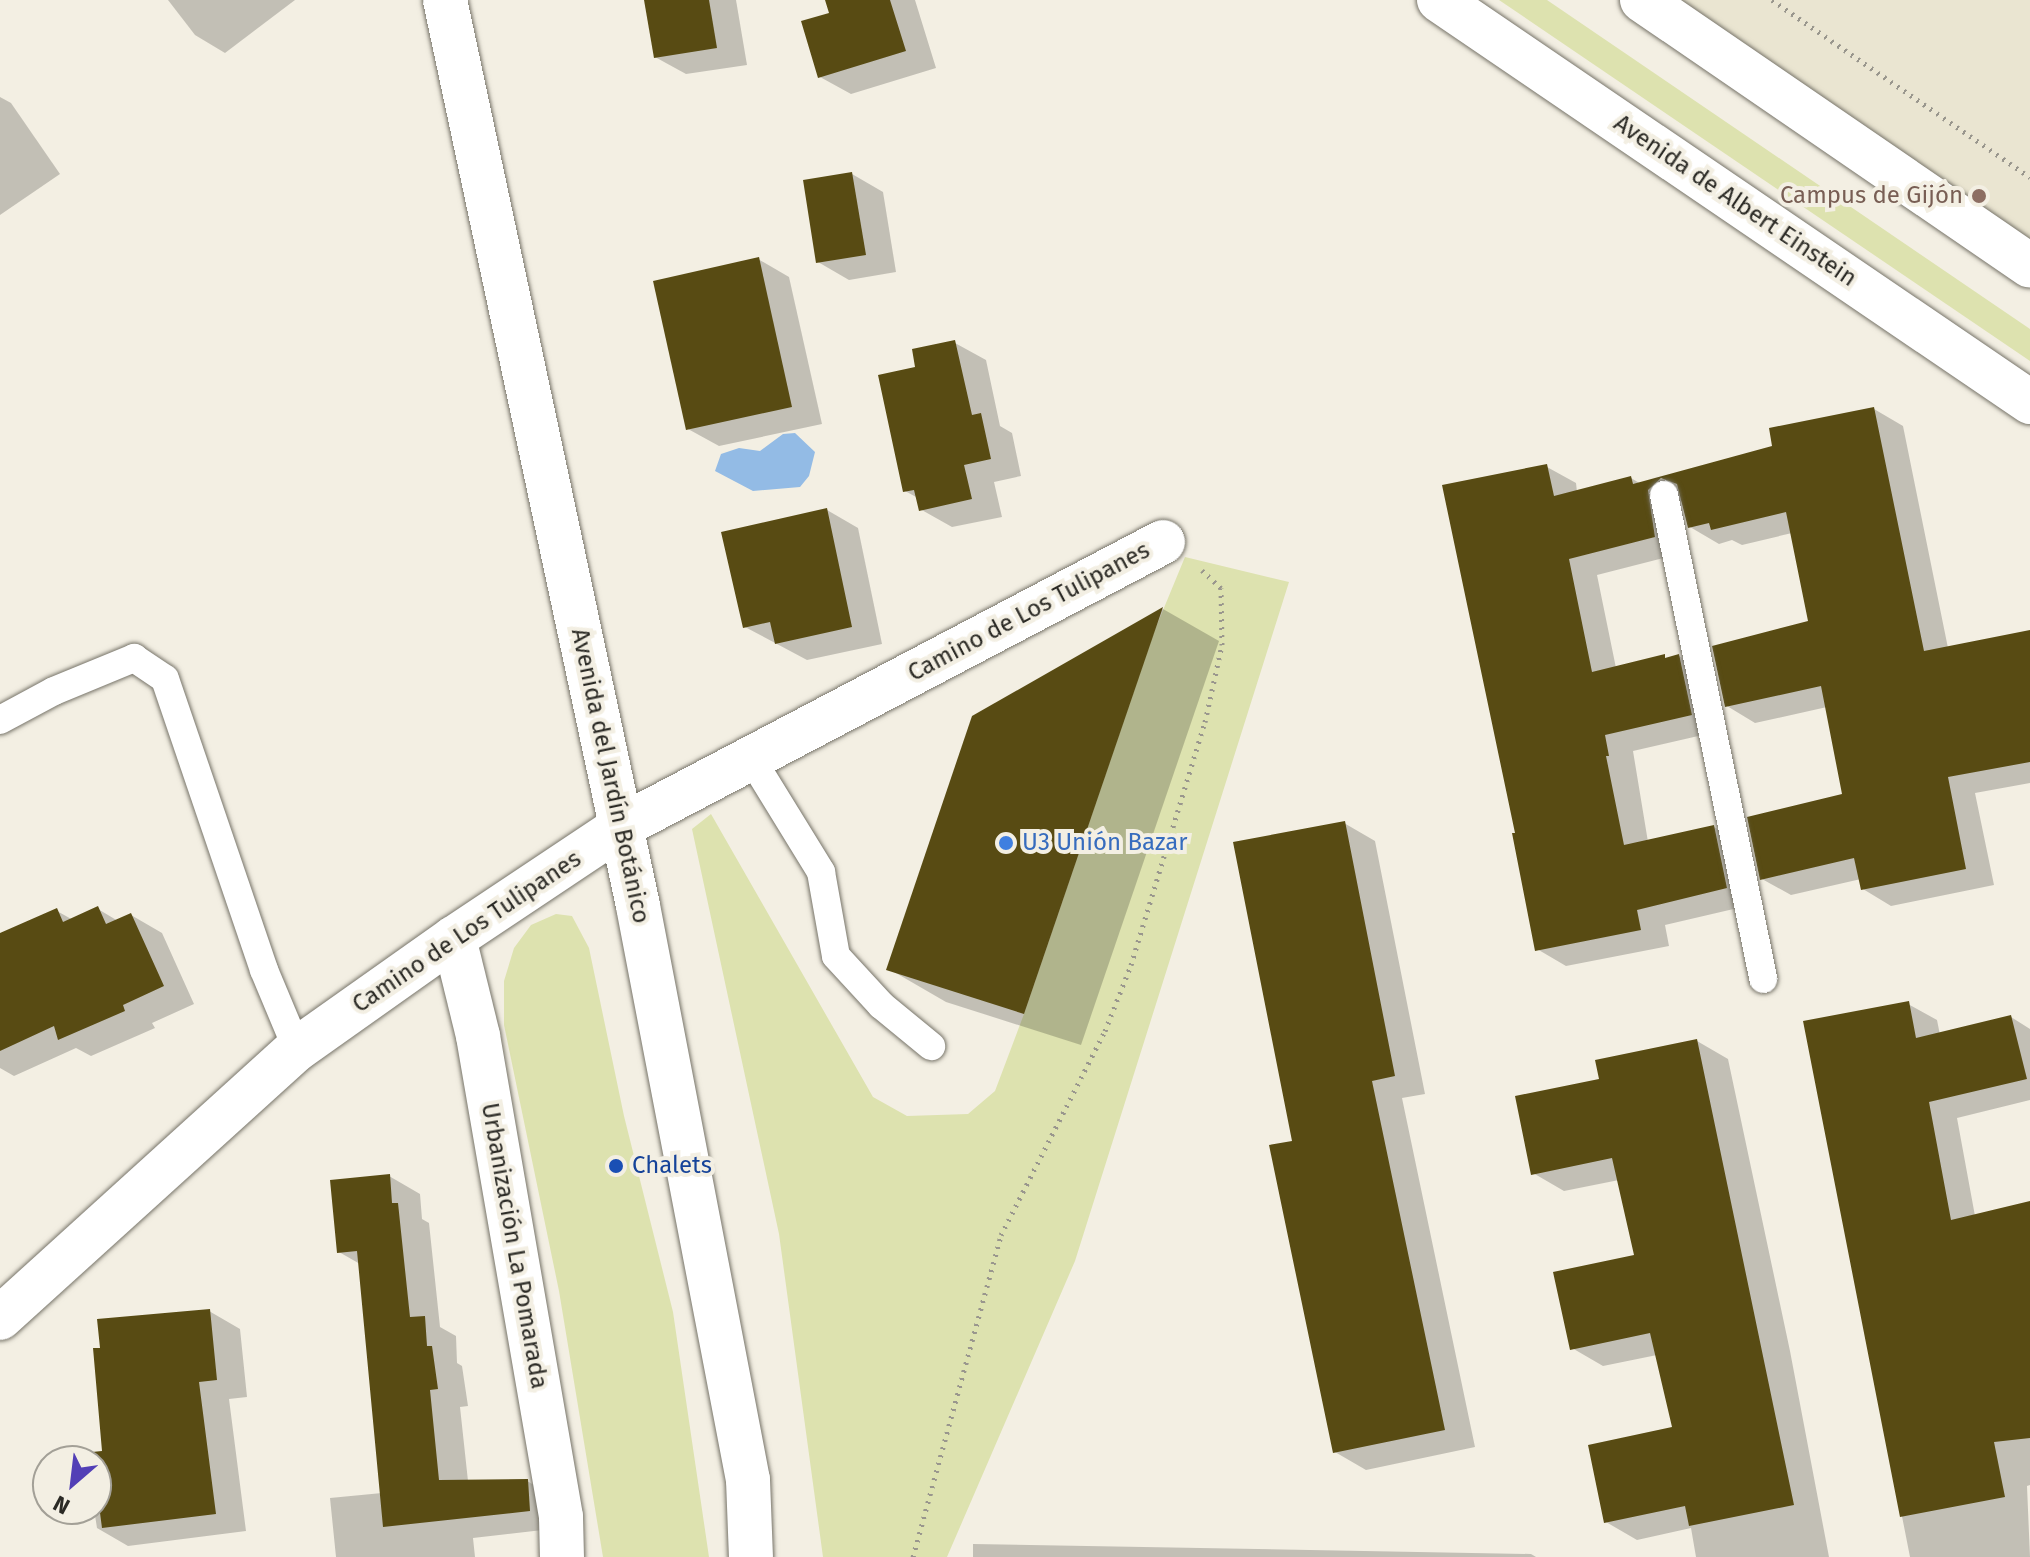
<!DOCTYPE html>
<meta charset="utf-8">
<style>
body{margin:0}
#map{position:relative;width:2030px;height:1557px;overflow:hidden;background:#f3efe3;font-family:"Fira Sans",sans-serif}
div>[style]{position:absolute}
[style*='--x']{left:calc(var(--x)*1px);top:calc(var(--y)*1px);width:calc(var(--w)*1px);rotate:calc(var(--a)*1deg)}
.built>*{inset:0;background:#eae5d1}
.green>*{inset:0;background:#dde2af}
.water>*{inset:0;background:#93bbe5}
.shadow>*{inset:0;background:#0003}
.building>*{inset:0;background:#584b13}
.path>*{height:5px;margin-top:-2.5px;transform-origin:0;background:repeating-linear-gradient(90deg,#99968d 0 2px,transparent 0 8px)}
.roads{filter:drop-shadow(0 0 2px #777469) drop-shadow(0 0 2px #777469)}
.lane>*{height:28px;margin:-14px;padding:0 14px;transform-origin:14px;border-radius:14px;background:#fff}
.street>*{height:44px;margin:-22px;padding:0 22px;transform-origin:22px;border-radius:22px;background:#fff}
.highway>*{height:44px;margin:-22px;padding:0 22px;transform-origin:22px;border-radius:22px;background:#fff}
.dots>*{width:22px;height:22px;translate:-50% -50%;box-sizing:border-box;border:4px solid #f3efe3;border-radius:50%}
span{translate:-50% -50%;white-space:nowrap;text-align:center;line-height:1.15;-webkit-text-stroke:8px #f3efe3;paint-order:stroke}
.education-label{font-size:24px;color:#785e54}
.right{translate:-100% -50%;text-align:right}
.street-label{font-size:24px;color:#2b2a25}
.shop-label{font-size:24px;color:#366cbe}
.left{translate:0 -50%;text-align:left}
.transit-label{font-size:24px;color:#164399}
.north{position:absolute;left:32px;top:1445px;width:80px;height:80px;box-sizing:border-box;background:#f3efe3;border:2px solid #a3a097;border-radius:50%;rotate:208deg;font-size:22px;font-weight:700;line-height:32px;text-align:center;color:#2b2a25}
.north::after{content:'';display:block;margin:auto;width:28px;height:36px;background:#523fb6;clip-path:polygon(50% 0,100% 100%,50% 72%,0 100%)}
</style>
<div id="map">
<div class="built">
<div style="clip-path:polygon(1642px 0,2030px 0,2030px 266px)"></div>
</div>
<div class="green">
<div style="clip-path:polygon(1499px 0,1547px 0,2030px 329px,2030px 361px)"></div>
<div style="clip-path:polygon(1185px 557px,1289px 582px,1075px 1261px,947px 1557px,823px 1557px,779px 1234px,692px 829px,711px 814px,873px 1097px,907px 1116px,968px 1114px,995px 1091px,1024px 1014px,1154px 632px)"></div>
<div style="clip-path:polygon(556px 914px,572px 916px,589px 948px,624px 1116px,673px 1312px,709px 1557px,603px 1557px,559px 1291px,504px 1025px,504px 981px,514px 948px,531px 925px)"></div>
</div>
<div class="water">
<div style="clip-path:polygon(795px 433px,815px 452px,809px 476px,800px 487px,753px 491px,715px 471px,721px 454px,739px 448px,760px 451px,783px 434px)"></div>
</div>
<div class="shadow">
<div style="clip-path:polygon(168px 0,295px 0,225px 53px,195px 35px)"></div>
<div style="clip-path:polygon(647px 0,736px 0,747px 65px,686px 74px,655px 57px)"></div>
<div style="clip-path:polygon(827px 0,915px 0,936px 68px,851px 94px,820px 77px,831px 14px)"></div>
<div style="clip-path:polygon(0 97px,11px 103px,60px 174px,0 215px)"></div>
<div style="clip-path:polygon(852px 174px,883px 192px,896px 272px,849px 280px,818px 262px)"></div>
<div style="clip-path:polygon(758px 259px,789px 277px,822px 424px,719px 446px,688px 429px)"></div>
<div style="clip-path:polygon(955px 343px,986px 360px,1000px 426px,1012px 433px,1021px 476px,994px 482px,1002px 517px,952px 527px,920px 509px,918px 498px,905px 491px,918px 369px)"></div>
<div style="clip-path:polygon(1874px 409px,1903px 426px,1948px 648px,2030px 632px,2030px 783px,1975px 793px,1994px 885px,1891px 906px,1863px 889px,1861px 879px,1791px 895px,1762px 879px,1844px 795px,1827px 707px,1755px 723px,1727px 706px,1810px 622px,1792px 533px,1742px 545px,1732px 540px,1719px 544px,1690px 527px,1683px 500px,1676px 507px,1683px 553px,1597px 575px,1616px 668px,1679px 656px,1708px 673px,1720px 731px,1633px 751px,1648px 842px,1714px 827px,1743px 843px,1755px 904px,1665px 925px,1669px 946px,1566px 966px,1537px 949px,1517px 834px,1547px 467px,1576px 483px,1577px 492px,1631px 478px,1641px 484px,1775px 448px)"></div>
<div style="clip-path:polygon(827px 510px,858px 528px,882px 644px,807px 660px,745px 627px)"></div>
<div style="clip-path:polygon(1163px 609px,1219px 641px,1081px 1045px,946px 1002px,889px 969px,974px 717px)"></div>
<div style="clip-path:polygon(1344px 823px,1375px 841px,1425px 1094px,1402px 1098px,1475px 1447px,1366px 1470px,1335px 1452px,1294px 1142px)"></div>
<div style="clip-path:polygon(98px 909px,118px 921px,131px 915px,162px 933px,194px 1004px,152px 1023px,155px 1028px,91px 1056px,76px 1048px,14px 1076px,0 1068px,0 936px,57px 911px,73px 920px)"></div>
<div style="clip-path:polygon(1908px 1004px,1937px 1020px,1940px 1035px,2011px 1017px,2030px 1029px,2030px 1100px,1957px 1118px,1975px 1216px,2030px 1203px,2030px 1485px,2027px 1486px,2030px 1557px,1910px 1557px,1805px 1023px)"></div>
<div style="clip-path:polygon(1697px 1041px,1728px 1059px,1790px 1351px,1829px 1557px,1696px 1557px,1691px 1528px,1637px 1540px,1606px 1522px,1674px 1429px,1657px 1355px,1603px 1366px,1572px 1348px,1637px 1257px,1619px 1180px,1564px 1191px,1533px 1173px,1602px 1081px)"></div>
<div style="clip-path:polygon(389px 1176px,420px 1194px,422px 1219px,429px 1223px,440px 1327px,456px 1336px,457px 1363px,462px 1366px,468px 1406px,460px 1407px,468px 1481px,527px 1481px,558px 1499px,560px 1528px,473px 1538px,475px 1557px,336px 1557px,330px 1498px,382px 1493px,360px 1264px,339px 1252px)"></div>
<div style="clip-path:polygon(209px 1311px,240px 1329px,247px 1397px,229px 1399px,246px 1531px,128px 1546px,97px 1528px,94px 1509px,104px 1452px,102px 1350px)"></div>
<div style="clip-path:polygon(973px 1544px,1531px 1554px,1536px 1557px,973px 1557px)"></div>
</div>
<div class="building">
<div style="clip-path:polygon(644px 0,709px 0,717px 48px,654px 58px)"></div>
<div style="clip-path:polygon(825px 0,890px 0,906px 51px,818px 78px,801px 21px,829px 13px)"></div>
<div style="clip-path:polygon(852px 172px,866px 255px,816px 263px,803px 180px)"></div>
<div style="clip-path:polygon(759px 257px,792px 407px,686px 430px,653px 281px)"></div>
<div style="clip-path:polygon(955px 340px,972px 415px,981px 413px,991px 459px,964px 465px,972px 499px,919px 511px,914px 490px,903px 492px,878px 375px,915px 367px,912px 349px)"></div>
<div style="clip-path:polygon(1874px 407px,1924px 651px,2030px 630px,2030px 762px,1948px 777px,1966px 869px,1861px 890px,1854px 858px,1760px 880px,1747px 817px,1842px 794px,1821px 686px,1725px 707px,1712px 646px,1808px 621px,1786px 512px,1711px 530px,1709px 523px,1688px 528px,1677px 484px,1661px 478px,1648px 490px,1655px 537px,1569px 559px,1592px 672px,1665px 654px,1665px 658px,1679px 654px,1692px 715px,1605px 735px,1609px 756px,1606px 756px,1624px 845px,1714px 825px,1727px 888px,1637px 910px,1641px 930px,1535px 951px,1512px 833px,1515px 833px,1442px 485px,1547px 464px,1554px 496px,1631px 476px,1633px 484px,1772px 446px,1769px 428px)"></div>
<div style="clip-path:polygon(827px 508px,852px 627px,775px 644px,770px 622px,743px 628px,721px 532px)"></div>
<div style="clip-path:polygon(1163px 607px,1024px 1014px,886px 970px,972px 716px)"></div>
<div style="clip-path:polygon(1345px 821px,1395px 1076px,1372px 1081px,1445px 1430px,1333px 1453px,1269px 1145px,1292px 1141px,1233px 842px)"></div>
<div style="clip-path:polygon(98px 906px,106px 924px,131px 913px,164px 986px,123px 1005px,125px 1011px,58px 1040px,54px 1026px,0 1051px,0 933px,57px 908px,63px 922px)"></div>
<div style="clip-path:polygon(1909px 1001px,1916px 1038px,2011px 1015px,2027px 1079px,1929px 1102px,1951px 1220px,2030px 1201px,2030px 1438px,1994px 1442px,2005px 1497px,1900px 1517px,1803px 1021px)"></div>
<div style="clip-path:polygon(1697px 1039px,1794px 1505px,1689px 1526px,1685px 1506px,1604px 1523px,1588px 1445px,1672px 1427px,1650px 1333px,1570px 1350px,1553px 1272px,1634px 1255px,1612px 1158px,1531px 1175px,1515px 1096px,1599px 1079px,1595px 1060px)"></div>
<div style="clip-path:polygon(390px 1174px,392px 1203px,398px 1203px,410px 1317px,425px 1316px,427px 1346px,432px 1346px,438px 1389px,430px 1390px,439px 1480px,528px 1479px,530px 1511px,383px 1527px,357px 1251px,337px 1253px,330px 1180px)"></div>
<div style="clip-path:polygon(210px 1309px,217px 1380px,199px 1382px,216px 1514px,102px 1528px,92px 1452px,102px 1451px,93px 1348px,100px 1348px,97px 1319px)"></div>
</div>
<div class="path">
<div style="--x:1772;--y:0;--w:313;--a:34.5"></div>
<div style="--x:913;--y:1557;--w:334;--a:-74.7"></div>
<div style="--x:1001;--y:1235;--w:229;--a:-63"></div>
<div style="--x:1105;--y:1031;--w:71;--a:-68.5"></div>
<div style="--x:1131;--y:965;--w:254;--a:-73.1"></div>
<div style="--x:1205;--y:722;--w:79;--a:-77.6"></div>
<div style="--x:1222;--y:645;--w:57;--a:-91"></div>
<div style="--x:1221;--y:588;--w:26;--a:-137"></div>
</div>
<div class="roads">
<div class="lane">
<div style="--x:1664;--y:495;--w:494;--a:78.4"></div>
<div style="--x:0;--y:720;--w:61;--a:-28.2"></div>
<div style="--x:54;--y:691;--w:87;--a:-22.4"></div>
<div style="--x:134;--y:658;--w:37;--a:34"></div>
<div style="--x:165;--y:679;--w:307;--a:71.2"></div>
<div style="--x:264;--y:970;--w:86;--a:67.3"></div>
<div style="--x:751;--y:758;--w:134;--a:58.4"></div>
<div style="--x:821;--y:872;--w:85;--a:79.9"></div>
<div style="--x:836;--y:956;--w:67;--a:47.4"></div>
<div style="--x:881;--y:1005;--w:65;--a:39.4"></div>
</div>
<div class="street">
<div style="--x:445;--y:0;--w:926;--a:77.97"></div>
<div style="--x:638;--y:906;--w:584;--a:79.15"></div>
<div style="--x:748;--y:1480;--w:77;--a:87.8"></div>
<div style="--x:454;--y:938;--w:101;--a:76.2"></div>
<div style="--x:478;--y:1036;--w:488;--a:80.2"></div>
<div style="--x:561;--y:1517;--w:40;--a:88.6"></div>
<div style="--x:0;--y:1318;--w:401;--a:-42.2"></div>
<div style="--x:297;--y:1049;--w:192;--a:-35.3"></div>
<div style="--x:454;--y:938;--w:202;--a:-33.7"></div>
<div style="--x:622;--y:826;--w:611;--a:-27.7"></div>
</div>
<div class="highway">
<div style="--x:1439;--y:0;--w:715;--a:34.22"></div>
<div style="--x:1642;--y:0;--w:470;--a:34.4"></div>
</div>
</div>
<div class="dots">
<div style="left:1979px;top:196px;background:#8d6e63"></div>
<div style="left:1006px;top:843px;background:#3f7fe0"></div>
<div style="left:616px;top:1166px;background:#1a4fb4"></div>
</div>
<div class="education-label">
<span class="right" style="left:1963px;top:196px">Campus de Gijón</span>
</div>
<div class="street-label">
<span style="left:1735px;top:201px;rotate:34deg">Avenida de Albert Einstein</span>
<span style="left:1029px;top:612px;rotate:-28deg">Camino de Los Tulipanes</span>
<span style="left:610px;top:776px;rotate:78deg">Avenida del Jardín Botánico</span>
<span style="left:467px;top:932px;rotate:-34deg">Camino de Los Tulipanes</span>
<span style="left:514px;top:1246px;rotate:80deg">Urbanización La Pomarada</span>
</div>
<div class="shop-label">
<span class="left" style="left:1022px;top:843px">U3 Unión Bazar</span>
</div>
<div class="transit-label">
<span class="left" style="left:632px;top:1166px">Chalets</span>
</div>
<div class="north">N</div>
</div>
